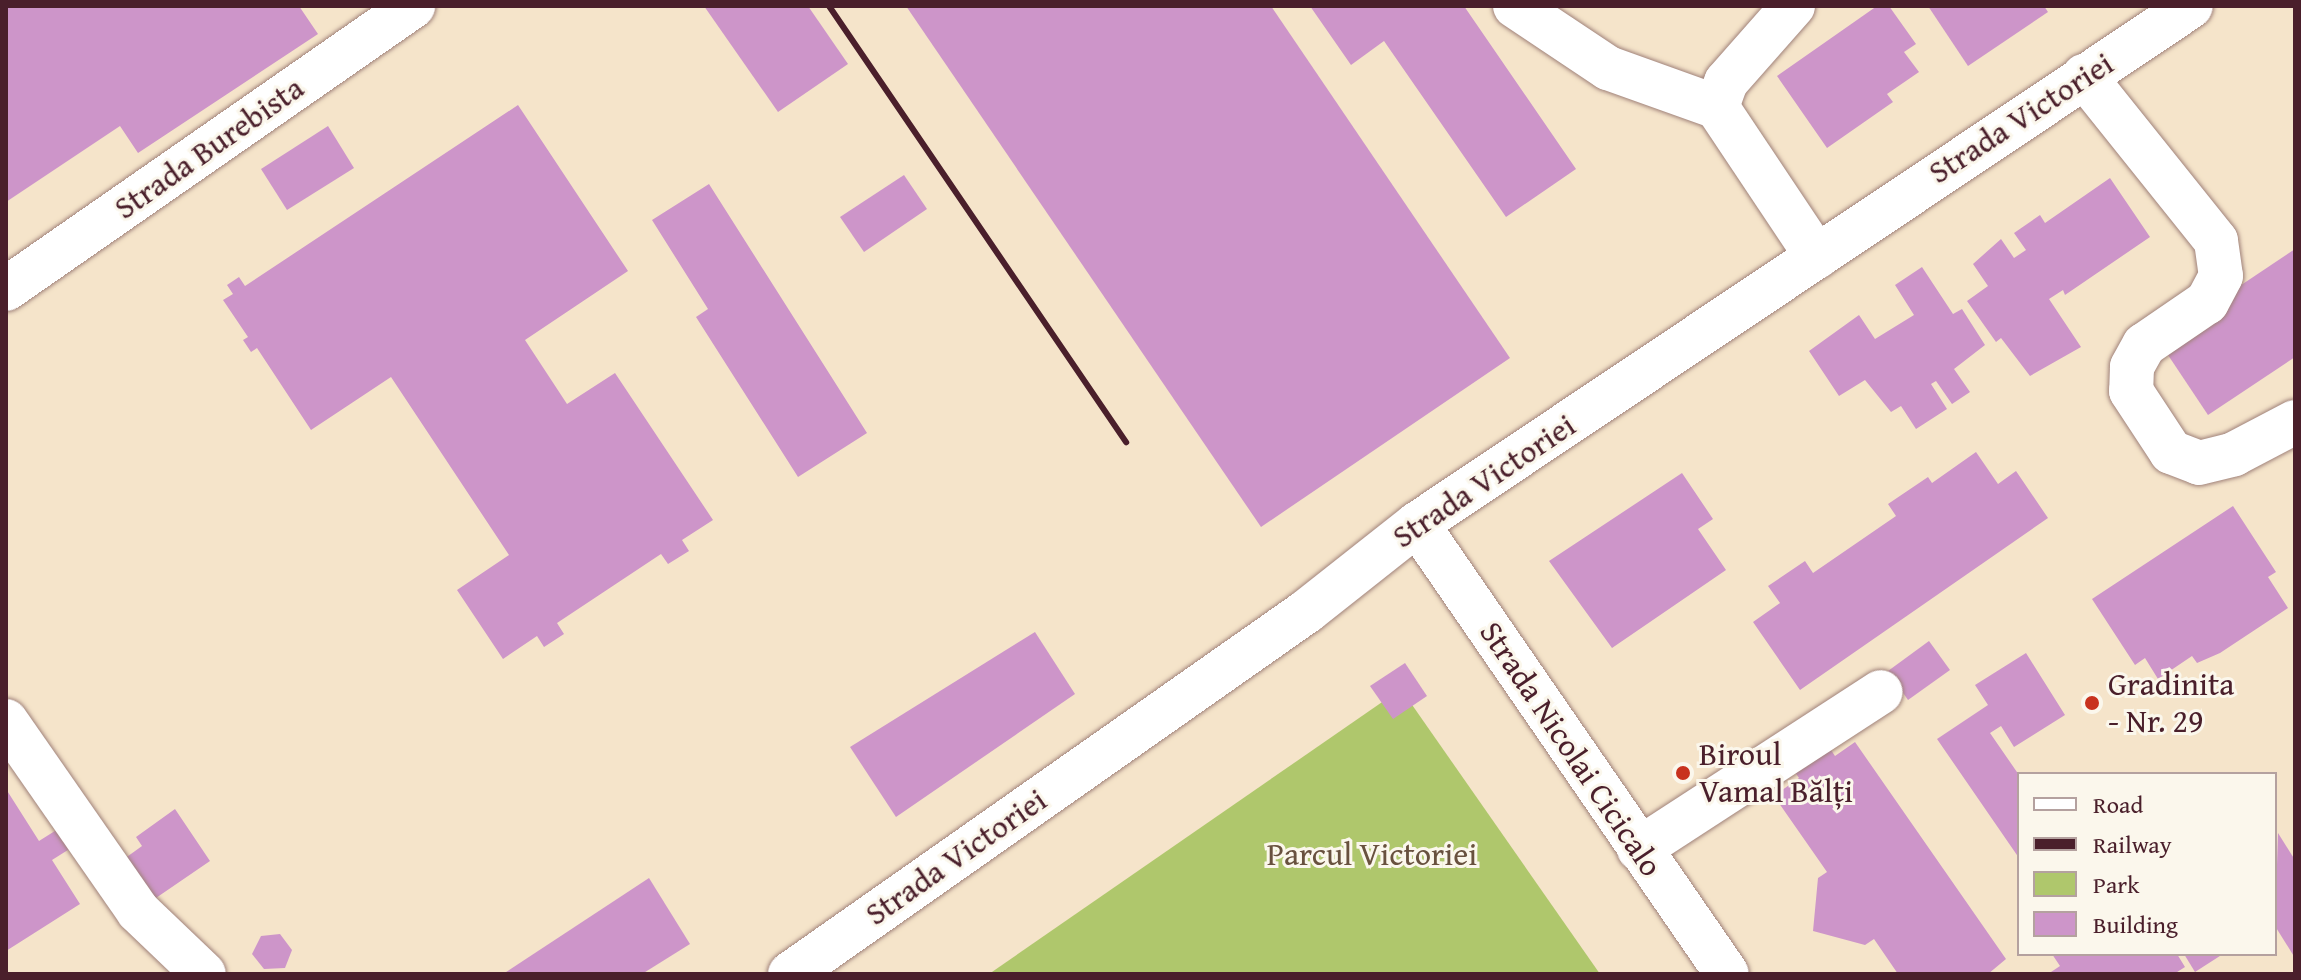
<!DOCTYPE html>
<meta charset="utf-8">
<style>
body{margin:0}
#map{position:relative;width:2301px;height:980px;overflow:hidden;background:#f5e4ca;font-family:"Gentium Book Plus",serif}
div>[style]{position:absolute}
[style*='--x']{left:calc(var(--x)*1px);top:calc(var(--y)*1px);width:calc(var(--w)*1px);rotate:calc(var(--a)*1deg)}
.green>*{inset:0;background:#afc76c}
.building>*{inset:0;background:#cd95c9}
.roads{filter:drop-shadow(0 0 2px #a0827a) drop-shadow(0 0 2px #a0827a)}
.minor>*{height:44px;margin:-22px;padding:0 22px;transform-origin:22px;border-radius:22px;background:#fff}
.rail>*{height:6px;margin:-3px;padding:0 3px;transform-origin:3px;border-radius:3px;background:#4a1f2b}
.dots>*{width:22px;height:22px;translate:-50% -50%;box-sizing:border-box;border:4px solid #fbf7ec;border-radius:50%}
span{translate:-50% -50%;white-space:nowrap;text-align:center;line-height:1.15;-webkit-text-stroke:6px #fbf7ec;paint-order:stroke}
.street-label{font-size:32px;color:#4a1f2b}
.poi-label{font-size:32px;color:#4a1f2b}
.left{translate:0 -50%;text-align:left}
.park-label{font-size:32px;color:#68513e}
.frame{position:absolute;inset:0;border:8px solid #4a1f2b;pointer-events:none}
.legend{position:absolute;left:2017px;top:772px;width:260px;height:184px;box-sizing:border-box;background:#fbf7ec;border:2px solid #b4a19f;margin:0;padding:10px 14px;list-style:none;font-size:24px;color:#4a1f2b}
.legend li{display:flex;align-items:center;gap:16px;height:40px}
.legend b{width:40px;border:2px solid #b4a19f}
</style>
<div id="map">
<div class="green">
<div style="clip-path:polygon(1401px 689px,1600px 974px,989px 974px)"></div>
</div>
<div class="building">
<div style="clip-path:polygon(6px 6px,299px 6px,318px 34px,138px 153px,120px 126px,6px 202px)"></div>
<div style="clip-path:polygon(704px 6px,808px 6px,848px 64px,778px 112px)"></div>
<div style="clip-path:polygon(906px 6px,1271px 6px,1510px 358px,1261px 527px)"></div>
<div style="clip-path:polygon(1310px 6px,1464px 6px,1576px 169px,1506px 217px,1384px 41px,1351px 65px)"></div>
<div style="clip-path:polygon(1877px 6px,1889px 6px,1916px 44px,1904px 52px,1919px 72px,1887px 94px,1893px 102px,1827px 148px,1777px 76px)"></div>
<div style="clip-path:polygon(1928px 6px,2044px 6px,2048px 12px,1968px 66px)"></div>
<div style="clip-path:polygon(518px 105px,628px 271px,525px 340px,567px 404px,615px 373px,713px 520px,682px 540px,689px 551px,668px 564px,661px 554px,557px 623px,564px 634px,544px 647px,537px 636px,503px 659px,457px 590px,509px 555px,391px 377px,311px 430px,257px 348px,251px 352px,243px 340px,248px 337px,223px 300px,233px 294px,227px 285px,239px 277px,245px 286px)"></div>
<div style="clip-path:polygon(328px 126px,354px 168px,287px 210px,261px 169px)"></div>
<div style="clip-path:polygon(904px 175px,927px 209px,864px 252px,840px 217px)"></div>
<div style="clip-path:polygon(2110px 178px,2150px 237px,2065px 295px,2063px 290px,2049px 299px,2081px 347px,2030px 376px,2001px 338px,1996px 342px,1967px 301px,1988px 286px,1973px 264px,2001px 239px,2014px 258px,2026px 250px,2014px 233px,2040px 215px,2045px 223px)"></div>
<div style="clip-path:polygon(709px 184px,867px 433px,798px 477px,696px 317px,708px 309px,652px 220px)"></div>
<div style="clip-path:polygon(2295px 249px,2295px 357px,2208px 415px,2162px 346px,2171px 332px)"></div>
<div style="clip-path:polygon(1922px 267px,1953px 314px,1962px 309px,1985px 345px,1954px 369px,1970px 392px,1952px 404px,1936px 381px,1931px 384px,1947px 409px,1916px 429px,1901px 406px,1891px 412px,1865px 380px,1839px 396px,1809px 351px,1859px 315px,1875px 339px,1914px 315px,1895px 285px)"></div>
<div style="clip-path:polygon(1976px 452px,1998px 484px,2016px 471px,2048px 518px,1800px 690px,1753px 622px,1780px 603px,1768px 586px,1805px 561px,1813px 573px,1896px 516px,1888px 504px,1928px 477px,1932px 483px)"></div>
<div style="clip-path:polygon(1682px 473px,1713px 519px,1698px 529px,1726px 570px,1612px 648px,1549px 561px)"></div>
<div style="clip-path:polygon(2233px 506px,2276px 572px,2268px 577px,2288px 608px,2220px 653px,2197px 663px,2192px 656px,2158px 679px,2145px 658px,2135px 665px,2092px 599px)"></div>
<div style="clip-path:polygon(1035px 632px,1075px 694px,896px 817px,850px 747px)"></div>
<div style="clip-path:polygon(1929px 641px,1950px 670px,1908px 700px,1888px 671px)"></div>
<div style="clip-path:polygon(2026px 653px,2065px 715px,2014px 747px,2001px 726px,1990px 733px,2019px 775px,2019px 858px,1937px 739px,1988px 705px,1975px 685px)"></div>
<div style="clip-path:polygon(1405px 663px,1427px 696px,1393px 719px,1370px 686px)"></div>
<div style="clip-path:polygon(1823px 738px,1835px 756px,1855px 742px,2006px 959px,1988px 974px,1898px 974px,1874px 939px,1865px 945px,1813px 931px,1818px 878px,1827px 872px,1774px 796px,1799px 778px,1788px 762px)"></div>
<div style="clip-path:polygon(6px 789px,39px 841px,66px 824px,79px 843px,52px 860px,80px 904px,6px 951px)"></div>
<div style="clip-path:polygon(175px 809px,210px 861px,153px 900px,124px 859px,142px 846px,136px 837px)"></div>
<div style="clip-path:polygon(2278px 833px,2295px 860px,2295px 958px,2275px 926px)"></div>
<div style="clip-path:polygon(649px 878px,690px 944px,642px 974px,503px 974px)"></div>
<div style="clip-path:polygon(280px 934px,292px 950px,285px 968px,264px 969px,252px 954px,261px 936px)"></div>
<div style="clip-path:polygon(2052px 954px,2177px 954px,2185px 967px,2174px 974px,2048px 974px,2060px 966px)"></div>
<div style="clip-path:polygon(2184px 954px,2223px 954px,2195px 972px)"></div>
</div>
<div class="roads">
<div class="minor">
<div style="--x:1515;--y:6;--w:112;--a:33.7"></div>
<div style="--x:1608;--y:68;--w:116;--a:19.7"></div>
<div style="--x:1793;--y:6;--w:101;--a:131.4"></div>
<div style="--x:1726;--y:82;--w:27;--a:110"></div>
<div style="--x:1717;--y:107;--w:180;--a:56.3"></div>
<div style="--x:2084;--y:76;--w:211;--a:51.3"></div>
<div style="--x:2216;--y:241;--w:35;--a:82"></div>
<div style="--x:2221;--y:276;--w:30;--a:118"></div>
<div style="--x:2207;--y:302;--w:76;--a:145.7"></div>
<div style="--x:2144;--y:345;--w:25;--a:119"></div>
<div style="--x:2132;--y:367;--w:24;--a:92"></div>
<div style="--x:2131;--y:391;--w:73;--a:56.7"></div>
<div style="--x:2171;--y:452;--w:30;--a:21"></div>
<div style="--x:2199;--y:463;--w:36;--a:-14"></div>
<div style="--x:2234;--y:454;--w:69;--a:-27.7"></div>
<div style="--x:6;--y:289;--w:496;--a:-34.8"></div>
<div style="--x:1417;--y:524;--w:546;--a:55.44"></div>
<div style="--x:6;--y:721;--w:231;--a:55.2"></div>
<div style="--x:138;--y:911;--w:91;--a:43.7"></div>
<div style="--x:1639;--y:849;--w:288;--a:-33"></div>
<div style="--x:790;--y:974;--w:632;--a:-35.07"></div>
<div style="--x:1307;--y:611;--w:140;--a:-38.3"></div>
<div style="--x:1417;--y:524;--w:931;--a:-33.79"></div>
</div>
</div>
<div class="rail">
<div style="--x:829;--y:6;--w:528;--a:55.74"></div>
</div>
<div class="dots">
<div style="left:2092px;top:703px;background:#c8321e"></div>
<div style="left:1683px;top:773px;background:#c8321e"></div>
</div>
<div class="street-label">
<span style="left:2021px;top:118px;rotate:-33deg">Strada Victoriei</span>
<span style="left:209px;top:148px;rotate:-35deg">Strada Burebista</span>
<span style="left:1484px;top:481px;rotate:-34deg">Strada Victoriei</span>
<span style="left:1571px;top:749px;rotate:56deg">Strada Nicolai Cicicalo</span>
<span style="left:956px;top:857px;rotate:-35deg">Strada Victoriei</span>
</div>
<div class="poi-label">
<span class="left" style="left:2108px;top:703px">Gradinita<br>- Nr. 29</span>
<span class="left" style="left:1699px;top:773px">Biroul<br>Vamal Bălți</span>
</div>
<div class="park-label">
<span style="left:1372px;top:854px">Parcul Victoriei</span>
</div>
<div class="frame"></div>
<ul class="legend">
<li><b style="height:10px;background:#fff"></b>Road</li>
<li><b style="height:10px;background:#4a1f2b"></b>Railway</li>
<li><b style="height:22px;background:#afc76c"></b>Park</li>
<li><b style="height:22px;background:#cd95c9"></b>Building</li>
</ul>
</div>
